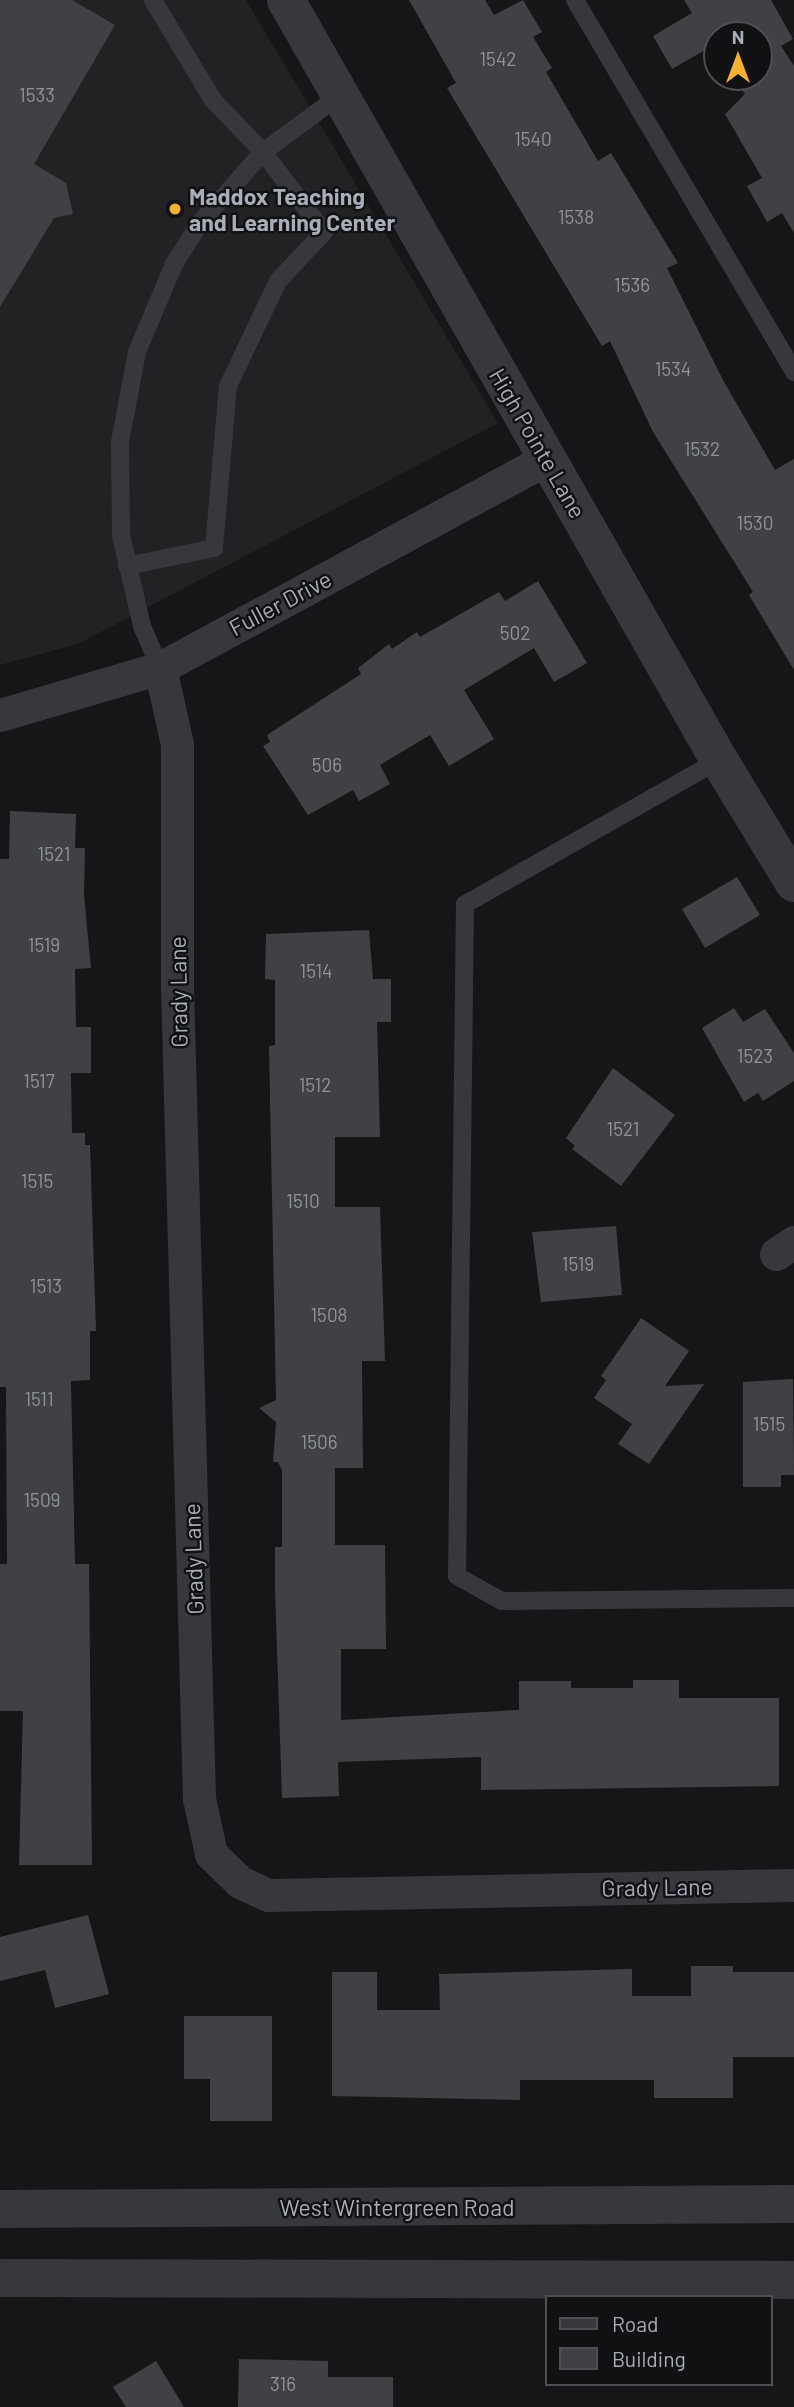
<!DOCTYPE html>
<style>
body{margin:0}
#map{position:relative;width:794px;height:2407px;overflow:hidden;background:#161618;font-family:Barlow,sans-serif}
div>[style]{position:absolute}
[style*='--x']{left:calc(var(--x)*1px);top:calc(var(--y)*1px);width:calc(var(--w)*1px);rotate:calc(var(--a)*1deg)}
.built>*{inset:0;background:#222225}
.building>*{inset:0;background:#404145}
.service>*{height:18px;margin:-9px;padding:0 9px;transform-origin:9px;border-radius:9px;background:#37383d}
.minor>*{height:33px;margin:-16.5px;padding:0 16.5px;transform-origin:16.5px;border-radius:16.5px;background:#37383d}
.tertiary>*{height:38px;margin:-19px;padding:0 19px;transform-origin:19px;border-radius:19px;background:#37383d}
.dots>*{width:19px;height:19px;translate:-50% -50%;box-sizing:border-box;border:4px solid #111113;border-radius:50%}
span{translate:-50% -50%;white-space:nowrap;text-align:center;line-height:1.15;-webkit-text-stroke:5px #111113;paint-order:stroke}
.number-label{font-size:19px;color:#8e929b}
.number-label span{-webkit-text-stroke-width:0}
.poi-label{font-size:23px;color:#a8adb8;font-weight:700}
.left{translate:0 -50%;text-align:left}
.street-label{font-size:23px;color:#a8adb8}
.legend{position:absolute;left:545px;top:2295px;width:228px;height:91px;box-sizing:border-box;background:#111113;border:2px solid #4d4f55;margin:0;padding:9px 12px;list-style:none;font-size:21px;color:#a8adb8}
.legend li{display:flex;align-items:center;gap:14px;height:35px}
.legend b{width:35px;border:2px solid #4d4f55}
.north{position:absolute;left:703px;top:21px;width:70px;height:70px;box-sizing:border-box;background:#111113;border:2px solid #4d4f55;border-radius:50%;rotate:0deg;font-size:19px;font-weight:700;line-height:28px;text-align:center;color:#a8adb8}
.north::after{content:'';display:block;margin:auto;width:24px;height:32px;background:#f2b134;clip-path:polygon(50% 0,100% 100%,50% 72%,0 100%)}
</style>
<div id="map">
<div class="built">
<div style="clip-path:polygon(0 0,246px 0,498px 423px,78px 644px,0 665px)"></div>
</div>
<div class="building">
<div style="clip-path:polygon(0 0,72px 0,115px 25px,34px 164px,66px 183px,73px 214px,54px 218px,0 307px)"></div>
<div style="clip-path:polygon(409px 0,485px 0,494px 15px,523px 0,542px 32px,533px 37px,552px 68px,546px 72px,598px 161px,611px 153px,678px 263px,667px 268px,724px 382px,775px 470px,794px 459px,794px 670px,749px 595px,753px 592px,653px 432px,610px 341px,602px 346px,447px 88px,456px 83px)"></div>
<div style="clip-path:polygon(684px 0,771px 0,793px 39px,781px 46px,794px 66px,794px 233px,782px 213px,767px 222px,747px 186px,762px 178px,725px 114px,745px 94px,733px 77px,759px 77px,759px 35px,717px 35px,717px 53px,712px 46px,672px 69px,653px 36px,692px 13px)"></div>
<div style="clip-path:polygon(538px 581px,587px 663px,554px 682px,534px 648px,464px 690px,494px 739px,449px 766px,430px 735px,380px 765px,390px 784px,359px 801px,353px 790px,308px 815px,263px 746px,270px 742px,267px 735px,361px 674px,358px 668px,389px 644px,392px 649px,417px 632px,420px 637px,499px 592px,505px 601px)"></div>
<div style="clip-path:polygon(10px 811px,76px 814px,75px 848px,85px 848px,84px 895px,91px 968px,75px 969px,76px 1027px,91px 1027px,91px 1073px,71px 1073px,72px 1133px,85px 1133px,85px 1145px,90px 1145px,96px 1331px,90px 1331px,90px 1380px,71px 1381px,75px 1564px,89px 1564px,92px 1865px,19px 1865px,23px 1711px,0 1711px,0 1564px,7px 1564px,6px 1387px,0 1387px,0 859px,9px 859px)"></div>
<div style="clip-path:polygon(737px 877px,760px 915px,705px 948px,682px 909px)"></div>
<div style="clip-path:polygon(369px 930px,373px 979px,391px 979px,391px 1022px,377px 1022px,380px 1137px,335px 1137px,335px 1207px,380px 1207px,385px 1361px,362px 1361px,363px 1468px,335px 1468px,335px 1545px,385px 1545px,386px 1649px,341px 1649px,341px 1720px,519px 1710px,519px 1681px,571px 1681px,571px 1688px,633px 1688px,633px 1680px,679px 1680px,679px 1698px,779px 1698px,779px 1786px,481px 1790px,481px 1757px,338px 1762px,339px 1796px,282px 1798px,275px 1589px,275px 1547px,282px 1547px,282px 1470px,278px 1462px,273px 1462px,276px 1422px,259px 1408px,276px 1400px,269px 1046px,275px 1045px,275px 980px,265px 979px,266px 934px)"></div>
<div style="clip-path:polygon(734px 1008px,743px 1022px,765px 1009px,794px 1053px,794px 1081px,763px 1101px,758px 1093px,744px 1102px,702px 1028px)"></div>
<div style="clip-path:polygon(613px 1068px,675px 1115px,621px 1186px,572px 1149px,575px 1146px,566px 1138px)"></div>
<div style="clip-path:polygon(616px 1226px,622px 1295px,541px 1302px,532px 1232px)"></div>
<div style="clip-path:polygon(641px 1318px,689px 1351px,665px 1386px,704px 1384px,649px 1464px,618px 1444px,632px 1424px,594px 1398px,606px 1380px,601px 1376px)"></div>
<div style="clip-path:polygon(793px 1379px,794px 1475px,781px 1475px,781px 1487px,743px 1487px,743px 1382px)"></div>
<div style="clip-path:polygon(88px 1915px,109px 1994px,55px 2008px,45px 1970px,0 1981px,0 1937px)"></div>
<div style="clip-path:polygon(691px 1966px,733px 1966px,733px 1972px,794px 1972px,794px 2057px,733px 2057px,733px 2098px,654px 2098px,654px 2080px,520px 2080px,520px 2100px,332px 2096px,332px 1972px,377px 1972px,377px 2010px,440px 2010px,439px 1974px,632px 1969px,632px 1996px,691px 1996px)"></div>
<div style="clip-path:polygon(184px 2016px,272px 2016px,272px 2121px,210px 2121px,210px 2079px,184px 2079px)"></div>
<div style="clip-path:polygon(239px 2359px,328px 2361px,328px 2377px,393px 2377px,393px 2407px,238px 2407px)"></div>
<div style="clip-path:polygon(156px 2361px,184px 2407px,126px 2407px,113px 2387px)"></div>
</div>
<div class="service">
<div style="--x:575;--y:0;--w:432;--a:59.5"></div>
<div style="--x:127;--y:566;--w:89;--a:-11.7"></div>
<div style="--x:214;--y:548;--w:163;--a:-85.1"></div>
<div style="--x:228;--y:386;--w:116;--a:-64.5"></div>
<div style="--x:278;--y:281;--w:67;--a:-46.8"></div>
<div style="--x:324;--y:232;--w:101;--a:-127.3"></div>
<div style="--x:263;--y:152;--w:72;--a:-133.9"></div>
<div style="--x:213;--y:100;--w:117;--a:-121"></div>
<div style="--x:160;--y:668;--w:46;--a:-113.2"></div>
<div style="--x:142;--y:626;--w:93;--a:-103"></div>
<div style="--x:121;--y:535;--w:93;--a:-90.6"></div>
<div style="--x:120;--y:442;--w:92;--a:-79.3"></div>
<div style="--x:137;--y:352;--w:95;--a:-67.2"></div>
<div style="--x:174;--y:264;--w:49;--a:-57.6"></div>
<div style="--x:200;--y:223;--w:95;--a:-48.4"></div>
<div style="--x:263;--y:152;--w:96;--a:-36.5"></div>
<div style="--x:719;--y:760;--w:292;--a:150.4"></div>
<div style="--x:465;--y:904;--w:672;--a:90.68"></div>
<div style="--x:457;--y:1576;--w:51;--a:29.1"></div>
<div style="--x:502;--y:1601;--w:292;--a:-0.6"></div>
</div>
<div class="minor">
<div style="--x:160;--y:668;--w:78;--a:77.4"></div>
<div style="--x:177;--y:744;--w:242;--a:90"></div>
<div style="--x:177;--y:986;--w:812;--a:88.45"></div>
<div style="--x:199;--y:1798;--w:57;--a:77.9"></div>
<div style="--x:211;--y:1854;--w:40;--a:44"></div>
<div style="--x:240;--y:1882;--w:31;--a:25"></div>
<div style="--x:268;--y:1895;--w:526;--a:-1.09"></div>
<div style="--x:0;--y:715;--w:167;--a:-16.4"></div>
<div style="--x:160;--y:668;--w:440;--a:-28.4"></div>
<div style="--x:776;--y:1254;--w:22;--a:-34"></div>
</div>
<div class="tertiary">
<div style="--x:286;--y:0;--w:875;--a:60.33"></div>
<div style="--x:719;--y:760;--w:144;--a:58.6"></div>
<div style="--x:0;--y:2209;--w:794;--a:-0.36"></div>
<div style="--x:0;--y:2278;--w:794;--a:0.14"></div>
</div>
<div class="dots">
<div style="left:175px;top:209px;background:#f2b134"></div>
</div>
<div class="number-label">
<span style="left:498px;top:59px">1542</span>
<span style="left:37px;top:95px">1533</span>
<span style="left:533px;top:139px">1540</span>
<span style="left:576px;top:217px">1538</span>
<span style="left:632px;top:285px">1536</span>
<span style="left:673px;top:369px">1534</span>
<span style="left:702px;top:449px">1532</span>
<span style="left:755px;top:523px">1530</span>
<span style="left:515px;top:633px">502</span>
<span style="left:327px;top:765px">506</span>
<span style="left:54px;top:854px">1521</span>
<span style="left:44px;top:945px">1519</span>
<span style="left:316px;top:971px">1514</span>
<span style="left:755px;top:1056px">1523</span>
<span style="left:39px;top:1081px">1517</span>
<span style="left:315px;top:1085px">1512</span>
<span style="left:623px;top:1129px">1521</span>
<span style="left:37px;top:1181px">1515</span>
<span style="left:303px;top:1201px">1510</span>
<span style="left:578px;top:1264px">1519</span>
<span style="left:46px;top:1286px">1513</span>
<span style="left:329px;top:1315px">1508</span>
<span style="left:39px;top:1399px">1511</span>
<span style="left:769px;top:1424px">1515</span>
<span style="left:319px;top:1442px">1506</span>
<span style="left:42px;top:1500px">1509</span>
<span style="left:283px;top:2384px">316</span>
</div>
<div class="poi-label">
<span class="left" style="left:189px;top:209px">Maddox Teaching<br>and Learning Center</span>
</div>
<div class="street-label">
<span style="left:538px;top:443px;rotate:60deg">High Pointe Lane</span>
<span style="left:280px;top:603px;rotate:-28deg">Fuller Drive</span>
<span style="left:178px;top:992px;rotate:-91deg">Grady Lane</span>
<span style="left:193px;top:1559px;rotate:-92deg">Grady Lane</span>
<span style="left:657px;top:1887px;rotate:-1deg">Grady Lane</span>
<span style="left:397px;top:2207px">West Wintergreen Road</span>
</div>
<ul class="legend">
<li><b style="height:9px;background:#37383d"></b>Road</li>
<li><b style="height:19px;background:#404145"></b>Building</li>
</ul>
<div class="north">N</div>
</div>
